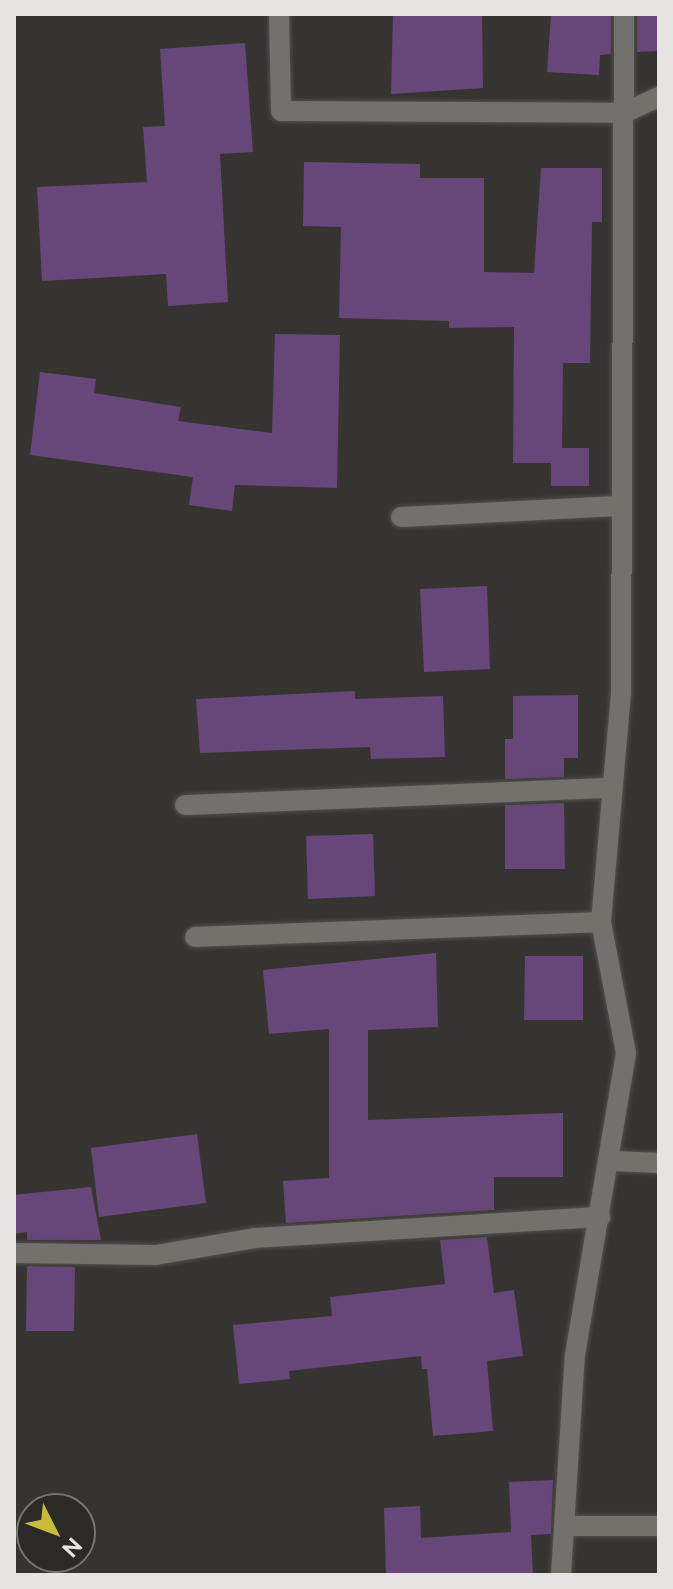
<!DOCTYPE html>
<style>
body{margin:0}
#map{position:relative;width:673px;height:1589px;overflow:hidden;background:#363430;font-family:Raleway,sans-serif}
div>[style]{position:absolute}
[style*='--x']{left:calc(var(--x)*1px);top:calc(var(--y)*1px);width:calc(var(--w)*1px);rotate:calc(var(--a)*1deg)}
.building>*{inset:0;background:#674779}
.roads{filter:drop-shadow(0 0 2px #51504d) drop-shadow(0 0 2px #51504d)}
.service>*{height:20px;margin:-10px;padding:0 10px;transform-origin:10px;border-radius:10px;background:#72716c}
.minor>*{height:20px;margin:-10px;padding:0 10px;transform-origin:10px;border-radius:10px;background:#72716c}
span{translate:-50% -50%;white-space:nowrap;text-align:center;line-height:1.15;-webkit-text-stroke:7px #2b2a26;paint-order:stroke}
.frame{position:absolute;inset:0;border:16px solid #e5e4e2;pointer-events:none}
.north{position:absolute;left:16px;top:1493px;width:80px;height:80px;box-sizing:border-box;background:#2b2a26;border:2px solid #757471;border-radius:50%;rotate:132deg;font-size:22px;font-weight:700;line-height:32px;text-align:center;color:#e5e4e2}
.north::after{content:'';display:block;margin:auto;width:28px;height:36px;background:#c9ba3a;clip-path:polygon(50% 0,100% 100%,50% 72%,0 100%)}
</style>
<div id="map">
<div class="building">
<div style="clip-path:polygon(393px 14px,482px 14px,483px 88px,391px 94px)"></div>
<div style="clip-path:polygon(551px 14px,611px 14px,611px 54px,600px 55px,599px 75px,547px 72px)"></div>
<div style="clip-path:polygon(637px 14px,659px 14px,659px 51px,637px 52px)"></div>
<div style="clip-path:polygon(245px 43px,253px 152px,220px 154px,228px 302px,168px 306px,166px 274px,42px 281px,37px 187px,147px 182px,143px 127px,165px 126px,160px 49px)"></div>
<div style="clip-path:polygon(304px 162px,420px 164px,420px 178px,484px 178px,484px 272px,534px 273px,541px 168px,602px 168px,602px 222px,592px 222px,590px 363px,563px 363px,562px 448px,589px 448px,589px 486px,551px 486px,551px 463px,513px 463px,514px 327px,449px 328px,449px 321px,339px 318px,341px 227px,303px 226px)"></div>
<div style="clip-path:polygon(275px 334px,340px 335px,337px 488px,235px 485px,232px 511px,189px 505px,193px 477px,30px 455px,40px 372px,96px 379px,94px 393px,181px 407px,178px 421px,272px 433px)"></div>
<div style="clip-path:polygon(487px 586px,490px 669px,424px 672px,420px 589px)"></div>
<div style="clip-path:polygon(355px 691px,355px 699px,443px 696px,445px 757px,371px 759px,370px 747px,200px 753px,196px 699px)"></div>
<div style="clip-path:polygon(578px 695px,578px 758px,564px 758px,564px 777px,505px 779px,505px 739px,513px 739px,513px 696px)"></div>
<div style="clip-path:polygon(564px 803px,565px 869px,505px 869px,505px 805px)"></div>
<div style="clip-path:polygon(373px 834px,375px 896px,308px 899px,306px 836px)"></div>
<div style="clip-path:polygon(436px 953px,438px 1027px,368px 1030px,368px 1120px,563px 1113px,563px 1177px,494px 1177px,494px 1210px,286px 1223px,283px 1181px,329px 1178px,329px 1029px,269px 1034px,263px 970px)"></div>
<div style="clip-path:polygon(525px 956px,583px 956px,583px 1020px,524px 1020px)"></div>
<div style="clip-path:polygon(197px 1134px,206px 1203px,99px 1217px,91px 1148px)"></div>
<div style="clip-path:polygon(91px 1187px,101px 1240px,27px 1240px,27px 1232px,14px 1234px,14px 1195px)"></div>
<div style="clip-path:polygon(487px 1237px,494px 1293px,514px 1290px,523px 1356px,487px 1361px,493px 1431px,433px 1436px,427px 1369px,422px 1369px,421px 1356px,289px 1371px,290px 1379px,239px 1384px,233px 1325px,332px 1316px,330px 1297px,445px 1284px,440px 1240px)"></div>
<div style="clip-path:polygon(27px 1266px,75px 1267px,74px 1331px,26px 1331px)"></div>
<div style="clip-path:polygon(553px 1480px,551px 1534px,531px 1535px,533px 1575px,386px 1575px,384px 1508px,420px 1506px,421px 1538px,511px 1532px,509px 1482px)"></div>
</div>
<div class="roads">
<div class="service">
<div style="--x:608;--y:1161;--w:51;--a:2.2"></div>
<div style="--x:564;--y:1526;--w:95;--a:0"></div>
</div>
<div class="minor">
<div style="--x:279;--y:14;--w:97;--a:88.8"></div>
<div style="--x:281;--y:111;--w:343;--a:0.3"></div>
<div style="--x:624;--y:113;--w:38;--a:-25"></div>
<div style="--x:401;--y:517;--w:217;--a:-2.9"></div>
<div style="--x:185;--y:805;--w:424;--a:-2.3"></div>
<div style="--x:195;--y:937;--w:406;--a:-2.1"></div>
<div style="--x:14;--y:1253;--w:142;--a:0.8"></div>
<div style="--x:156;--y:1255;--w:100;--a:-9.7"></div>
<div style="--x:255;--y:1238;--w:346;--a:-3.5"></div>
<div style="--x:561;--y:1575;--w:220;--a:-86.4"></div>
<div style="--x:575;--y:1355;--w:306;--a:-80.4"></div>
<div style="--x:626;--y:1053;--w:133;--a:-100.8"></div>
<div style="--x:601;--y:922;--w:231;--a:-85"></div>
<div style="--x:621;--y:692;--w:678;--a:-89.75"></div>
</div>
</div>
<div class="frame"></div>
<div class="north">N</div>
</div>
